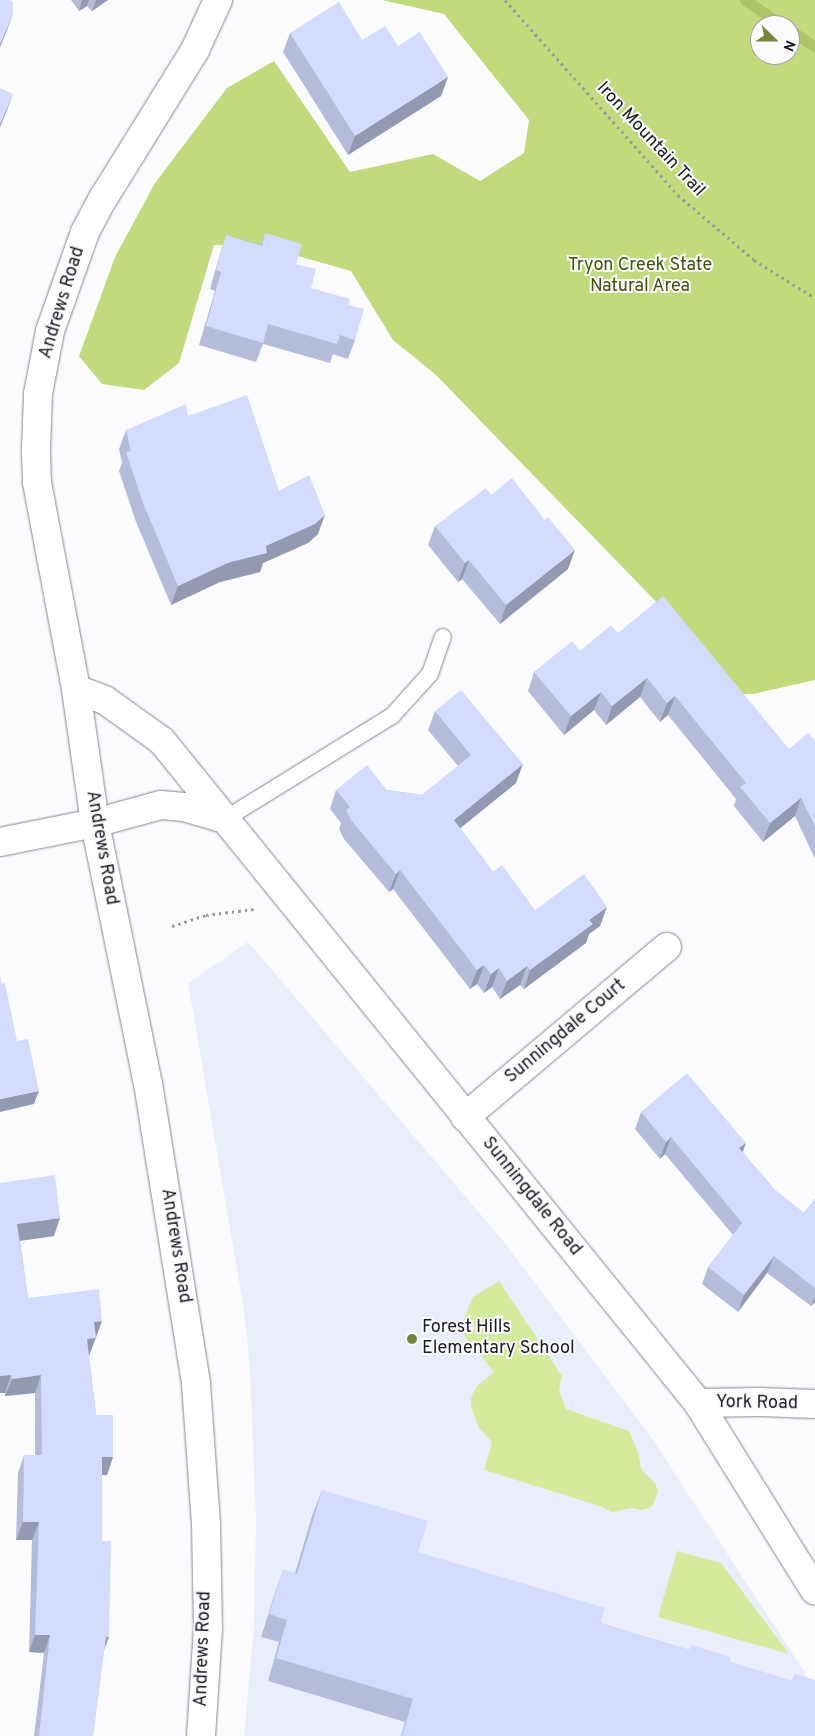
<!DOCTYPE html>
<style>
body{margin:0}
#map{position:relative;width:815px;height:1736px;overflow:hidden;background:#fbfbfe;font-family:Overpass,sans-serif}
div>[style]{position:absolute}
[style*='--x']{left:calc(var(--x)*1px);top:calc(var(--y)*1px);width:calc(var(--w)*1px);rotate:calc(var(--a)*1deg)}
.built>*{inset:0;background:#eaeefc}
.green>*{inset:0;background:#d4eb9c}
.forest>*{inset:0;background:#c1da7c}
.stream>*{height:11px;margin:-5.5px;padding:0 5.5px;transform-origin:5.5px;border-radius:5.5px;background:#adc568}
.path>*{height:3px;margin-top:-1.5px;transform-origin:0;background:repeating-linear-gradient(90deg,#9a9a9d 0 2.5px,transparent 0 6.5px)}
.roads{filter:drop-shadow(0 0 1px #848690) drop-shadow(0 0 1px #848690)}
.service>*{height:16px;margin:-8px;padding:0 8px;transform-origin:8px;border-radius:8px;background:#fff}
.minor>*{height:28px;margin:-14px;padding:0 14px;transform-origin:14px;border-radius:14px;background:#fff}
.wall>*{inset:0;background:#b5bcda}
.shaded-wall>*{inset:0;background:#9499b2}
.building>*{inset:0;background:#d3dbfe}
.dots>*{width:14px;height:14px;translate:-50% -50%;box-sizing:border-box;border:2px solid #fbfbfe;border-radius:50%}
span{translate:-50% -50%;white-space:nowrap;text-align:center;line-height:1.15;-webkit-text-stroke:4px #fbfbfe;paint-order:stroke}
.street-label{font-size:18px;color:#1a1b1f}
.park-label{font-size:18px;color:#42510b}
.poi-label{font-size:18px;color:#1a1b1f}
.left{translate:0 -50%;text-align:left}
.north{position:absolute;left:750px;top:15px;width:50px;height:50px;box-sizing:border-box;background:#fbfbfe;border:1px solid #a1a1a5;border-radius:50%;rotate:112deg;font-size:14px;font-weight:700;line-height:20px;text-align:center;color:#1a1b1f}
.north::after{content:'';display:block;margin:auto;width:18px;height:22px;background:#748838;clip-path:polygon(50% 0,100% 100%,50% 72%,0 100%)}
</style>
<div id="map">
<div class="built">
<div style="clip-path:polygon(248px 942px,500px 1237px,649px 1434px,815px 1688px,815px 1736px,244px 1736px,254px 1626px,256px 1522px,250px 1368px,244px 1310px,188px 983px)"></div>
</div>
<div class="green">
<div style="clip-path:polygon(499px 1281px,562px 1376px,559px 1390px,566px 1409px,629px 1431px,638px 1452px,641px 1469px,655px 1483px,658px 1491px,653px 1505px,649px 1508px,641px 1510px,633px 1508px,612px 1512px,600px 1506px,484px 1470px,492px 1442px,479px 1428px,471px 1408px,471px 1398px,477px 1386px,494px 1372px,459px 1329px,473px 1297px)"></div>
<div style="clip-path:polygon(677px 1551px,721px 1563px,789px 1654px,658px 1617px)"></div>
</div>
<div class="forest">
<div style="clip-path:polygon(evenodd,382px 0,815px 0,815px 680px,753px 694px,732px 694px,668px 614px,436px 375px,393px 340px,351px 271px,259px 245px,214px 245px,179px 363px,144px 390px,102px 384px,79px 356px,115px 257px,155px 183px,227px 88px,274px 61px,350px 172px,433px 154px,480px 181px,524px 153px,529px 120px,444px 14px,382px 0,760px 25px,790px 25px,790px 55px,760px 55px,760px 25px)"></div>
</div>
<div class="stream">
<div style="--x:745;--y:0;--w:45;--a:34"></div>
<div style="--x:790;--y:30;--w:30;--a:34"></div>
</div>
<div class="path">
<div style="--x:505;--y:0;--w:261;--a:48.4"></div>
<div style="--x:678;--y:195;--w:100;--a:40.5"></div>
<div style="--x:754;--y:260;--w:72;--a:31.9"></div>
<div style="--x:172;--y:926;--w:36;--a:-18"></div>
<div style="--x:206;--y:915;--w:48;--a:-7.1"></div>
</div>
<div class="roads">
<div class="service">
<div style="--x:225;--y:819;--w:196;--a:-31.7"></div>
<div style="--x:392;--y:716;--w:57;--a:-47.9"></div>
<div style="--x:430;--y:674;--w:39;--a:-71"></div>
</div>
<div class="minor">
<div style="--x:76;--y:689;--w:31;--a:21"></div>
<div style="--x:105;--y:700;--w:70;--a:35.7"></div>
<div style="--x:162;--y:741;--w:852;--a:51"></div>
<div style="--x:698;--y:1403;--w:221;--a:58.1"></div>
<div style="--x:0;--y:842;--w:97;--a:-11.3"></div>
<div style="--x:95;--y:823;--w:68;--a:-15.3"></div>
<div style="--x:161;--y:805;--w:23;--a:5"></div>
<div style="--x:184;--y:807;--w:43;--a:16.3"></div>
<div style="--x:465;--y:1117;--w:264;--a:-40.1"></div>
<div style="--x:698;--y:1403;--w:62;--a:-0.9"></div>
<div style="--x:760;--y:1402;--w:55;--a:2.1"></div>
<div style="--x:201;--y:1736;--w:108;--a:-86.3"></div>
<div style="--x:208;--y:1628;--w:104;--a:-91.1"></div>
<div style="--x:206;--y:1524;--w:141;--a:-94.1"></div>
<div style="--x:196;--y:1383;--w:303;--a:-99.1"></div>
<div style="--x:148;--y:1084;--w:266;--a:-101.5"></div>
<div style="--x:95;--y:823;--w:135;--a:-98.1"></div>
<div style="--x:76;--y:689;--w:211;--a:-100.7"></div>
<div style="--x:37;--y:482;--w:33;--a:-92"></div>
<div style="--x:36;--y:449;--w:55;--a:-87.9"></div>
<div style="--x:38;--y:394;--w:64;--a:-79.2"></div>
<div style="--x:50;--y:331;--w:105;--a:-70.5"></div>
<div style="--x:85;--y:232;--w:40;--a:-62"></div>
<div style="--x:104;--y:197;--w:173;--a:-58.2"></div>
<div style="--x:195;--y:50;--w:55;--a:-65.3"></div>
</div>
</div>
<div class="wall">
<div style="clip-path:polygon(71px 0,108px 0,92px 11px,87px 6px,79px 11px)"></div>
<div style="clip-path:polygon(290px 33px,362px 40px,398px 46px,448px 77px,441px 96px,348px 155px,283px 52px)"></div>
<div style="clip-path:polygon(265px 233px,296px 264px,311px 288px,348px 305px,355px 340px,348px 359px,333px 354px,330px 363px,263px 344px,256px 362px,199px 345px,215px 291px,210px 289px,220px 254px,226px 235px,261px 245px)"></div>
<div style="clip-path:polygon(188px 416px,279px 491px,318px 534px,308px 543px,263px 563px,260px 572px,220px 582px,171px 605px,136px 522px,119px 471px,122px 463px,119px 449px,126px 430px)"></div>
<div style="clip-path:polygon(491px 495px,568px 569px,500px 624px,462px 579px,458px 582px,428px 545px,435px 526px)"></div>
<div style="clip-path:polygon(618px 633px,789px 749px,815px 741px,815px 859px,795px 816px,763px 842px,734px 806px,736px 799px,668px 715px,660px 722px,640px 697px,606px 725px,594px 710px,564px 735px,528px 691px,534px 672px)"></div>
<div style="clip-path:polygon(435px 711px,516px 783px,460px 828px,493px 872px,535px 910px,600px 926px,589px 934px,586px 943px,524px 989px,520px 985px,500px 999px,492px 987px,484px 993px,477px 984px,470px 989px,393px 889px,389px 892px,344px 839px,339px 829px,341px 823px,330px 809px,336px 790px,387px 790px,422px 795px,458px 766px,428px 730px)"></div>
<div style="clip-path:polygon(641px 1112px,746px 1143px,742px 1152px,776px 1191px,804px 1213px,815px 1199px,815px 1302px,811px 1306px,767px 1273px,738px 1312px,702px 1284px,708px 1267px,733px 1235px,665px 1154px,660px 1159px,635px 1129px)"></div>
<div style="clip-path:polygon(0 1183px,54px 1236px,20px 1241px,28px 1298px,102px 1321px,89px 1356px,96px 1415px,113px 1457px,107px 1475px,102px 1475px,102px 1541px,109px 1637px,104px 1649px,93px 1736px,34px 1736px,44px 1653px,29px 1652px,32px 1540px,16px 1540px,18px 1473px,24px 1455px,35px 1455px,35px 1393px,5px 1396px,5px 1393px,0 1393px)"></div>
<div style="clip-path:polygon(322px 1490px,418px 1552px,600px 1623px,792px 1681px,795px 1674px,815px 1736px,401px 1736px,405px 1722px,268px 1681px,279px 1642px,261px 1637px,275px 1593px,283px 1570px,295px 1573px,313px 1513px)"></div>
</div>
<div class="shaded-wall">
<div style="clip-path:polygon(82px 0,89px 0,87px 6px,79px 11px)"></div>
<div style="clip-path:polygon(96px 0,108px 0,92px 11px)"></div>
<div style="clip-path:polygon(13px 14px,6px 33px,0 47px,0 44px)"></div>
<div style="clip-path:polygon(448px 77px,441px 96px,348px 155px,355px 136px)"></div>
<div style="clip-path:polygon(13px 94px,6px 113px,0 127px,0 124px)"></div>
<div style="clip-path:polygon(325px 515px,318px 534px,308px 543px,263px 563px,260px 572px,220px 582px,171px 605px,178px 586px,266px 546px)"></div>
<div style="clip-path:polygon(575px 550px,568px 569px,500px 624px,506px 605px)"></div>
<div style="clip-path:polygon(469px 560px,462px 579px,458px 582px,465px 563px)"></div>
<div style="clip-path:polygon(647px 678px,640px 697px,606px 725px,612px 706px)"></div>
<div style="clip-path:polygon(601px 692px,594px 710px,564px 735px,571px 716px)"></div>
<div style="clip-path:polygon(675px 696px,668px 715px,660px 722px,667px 703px)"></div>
<div style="clip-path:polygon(523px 764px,516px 783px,447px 839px,454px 820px)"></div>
<div style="clip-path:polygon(801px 798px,795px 816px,763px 842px,770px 823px)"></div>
<div style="clip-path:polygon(400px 870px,393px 889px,389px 892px,396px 874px)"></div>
<div style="clip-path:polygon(607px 907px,600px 926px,589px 934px,586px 943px,524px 989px,530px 970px,589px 920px)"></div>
<div style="clip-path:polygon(484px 965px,477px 984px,470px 989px,477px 970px)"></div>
<div style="clip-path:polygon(527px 966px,520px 985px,500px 999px,507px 981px)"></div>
<div style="clip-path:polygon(499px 968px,492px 987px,484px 993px,491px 974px)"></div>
<div style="clip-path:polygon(39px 1091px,34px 1104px,0 1112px,0 1099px)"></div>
<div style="clip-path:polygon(671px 1137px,665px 1154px,660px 1159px,666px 1142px)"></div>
<div style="clip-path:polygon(746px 1143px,740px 1159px,739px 1148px)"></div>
<div style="clip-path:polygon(60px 1218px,54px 1236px,11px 1242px,17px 1224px)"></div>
<div style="clip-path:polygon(774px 1256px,767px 1273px,738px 1312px,744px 1295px)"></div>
<div style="clip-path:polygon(815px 1297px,815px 1302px,811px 1306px)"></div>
<div style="clip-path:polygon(102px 1321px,89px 1356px,81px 1357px,94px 1322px)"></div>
<div style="clip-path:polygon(11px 1375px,5px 1393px,0 1393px,0 1376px)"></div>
<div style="clip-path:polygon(41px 1375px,35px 1393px,5px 1396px,12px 1379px)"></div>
<div style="clip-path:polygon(102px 1457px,113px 1457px,107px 1475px,96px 1475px)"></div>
<div style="clip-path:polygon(23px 1522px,39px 1522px,32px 1540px,16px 1540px)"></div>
<div style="clip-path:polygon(35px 1635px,50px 1635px,44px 1653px,29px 1652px)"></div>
<div style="clip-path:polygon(106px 1637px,109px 1637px,102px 1655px)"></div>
</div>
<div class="building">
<div style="clip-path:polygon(0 0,9px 0,13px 2px,13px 14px,0 44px)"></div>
<div style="clip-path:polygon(339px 2px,362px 40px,385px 26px,398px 46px,420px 32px,448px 77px,355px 136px,290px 33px)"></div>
<div style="clip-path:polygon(0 88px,13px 94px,0 124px)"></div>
<div style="clip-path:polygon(265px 233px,302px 244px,296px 264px,316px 269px,311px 288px,350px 299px,348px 305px,364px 309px,355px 340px,340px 335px,337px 344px,268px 324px,263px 343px,206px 326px,221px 272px,216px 270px,226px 235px,262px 246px)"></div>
<div style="clip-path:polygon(247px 395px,279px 491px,309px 475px,325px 515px,315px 524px,266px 546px,267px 553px,227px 563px,178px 586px,143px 503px,126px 452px,131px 451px,126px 430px,186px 404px,188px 416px)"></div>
<div style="clip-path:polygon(512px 478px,545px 520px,548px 517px,575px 550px,506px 605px,469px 560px,465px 563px,435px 526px,486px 488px,491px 495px)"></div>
<div style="clip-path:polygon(663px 596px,789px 749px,808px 733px,815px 741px,815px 826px,801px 798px,770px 823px,740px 787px,746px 783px,675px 696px,667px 703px,647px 678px,612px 706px,601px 692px,571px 716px,534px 672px,572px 641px,580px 651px,611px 625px,618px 633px)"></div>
<div style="clip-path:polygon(461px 690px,523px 764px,454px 820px,493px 872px,502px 865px,535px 910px,584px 874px,607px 907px,589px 920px,593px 924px,530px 970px,527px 966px,507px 981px,499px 968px,491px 974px,484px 965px,477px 970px,400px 870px,396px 874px,351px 820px,346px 810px,350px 807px,336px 790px,367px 765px,387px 790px,422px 795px,471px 755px,435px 711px)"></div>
<div style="clip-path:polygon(0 976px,2px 984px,5px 983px,17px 1041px,28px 1039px,39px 1091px,0 1099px)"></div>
<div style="clip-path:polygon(687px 1073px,746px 1143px,739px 1148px,776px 1191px,804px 1213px,815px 1199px,815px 1288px,774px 1256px,744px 1295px,708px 1267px,742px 1223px,671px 1137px,666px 1142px,641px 1112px)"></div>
<div style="clip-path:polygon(55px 1175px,60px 1218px,17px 1224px,28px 1298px,99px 1289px,102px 1321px,94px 1322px,96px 1338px,87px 1339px,96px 1415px,113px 1415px,113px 1457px,102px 1457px,102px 1541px,111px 1541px,109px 1637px,106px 1637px,93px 1736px,39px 1736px,50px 1635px,35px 1635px,39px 1522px,23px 1522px,24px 1455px,42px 1455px,41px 1375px,12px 1379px,11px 1375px,0 1376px,0 1183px)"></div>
<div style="clip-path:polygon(322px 1490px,428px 1521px,418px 1552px,605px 1608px,600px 1623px,689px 1650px,691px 1645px,731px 1657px,730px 1662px,793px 1681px,795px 1674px,815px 1680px,815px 1736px,402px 1736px,413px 1699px,276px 1658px,287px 1620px,269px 1614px,283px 1570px,297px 1574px)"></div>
</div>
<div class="dots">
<div style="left:412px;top:1339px;background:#748838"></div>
</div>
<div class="street-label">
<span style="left:650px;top:140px;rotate:47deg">Iron Mountain Trail</span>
<span style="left:63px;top:303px;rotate:-73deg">Andrews Road</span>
<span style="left:101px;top:848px;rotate:80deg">Andrews Road</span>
<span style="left:566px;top:1032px;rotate:-40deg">Sunningdale Court</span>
<span style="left:531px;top:1197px;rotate:51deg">Sunningdale Road</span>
<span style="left:175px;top:1246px;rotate:81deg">Andrews Road</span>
<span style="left:757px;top:1404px;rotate:1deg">York Road</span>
<span style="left:204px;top:1649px;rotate:-88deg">Andrews Road</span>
</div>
<div class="park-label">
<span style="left:640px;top:277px">Tryon Creek State<br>Natural Area</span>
</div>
<div class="poi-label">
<span class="left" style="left:422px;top:1339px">Forest Hills<br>Elementary School</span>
</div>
<div class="north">N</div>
</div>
